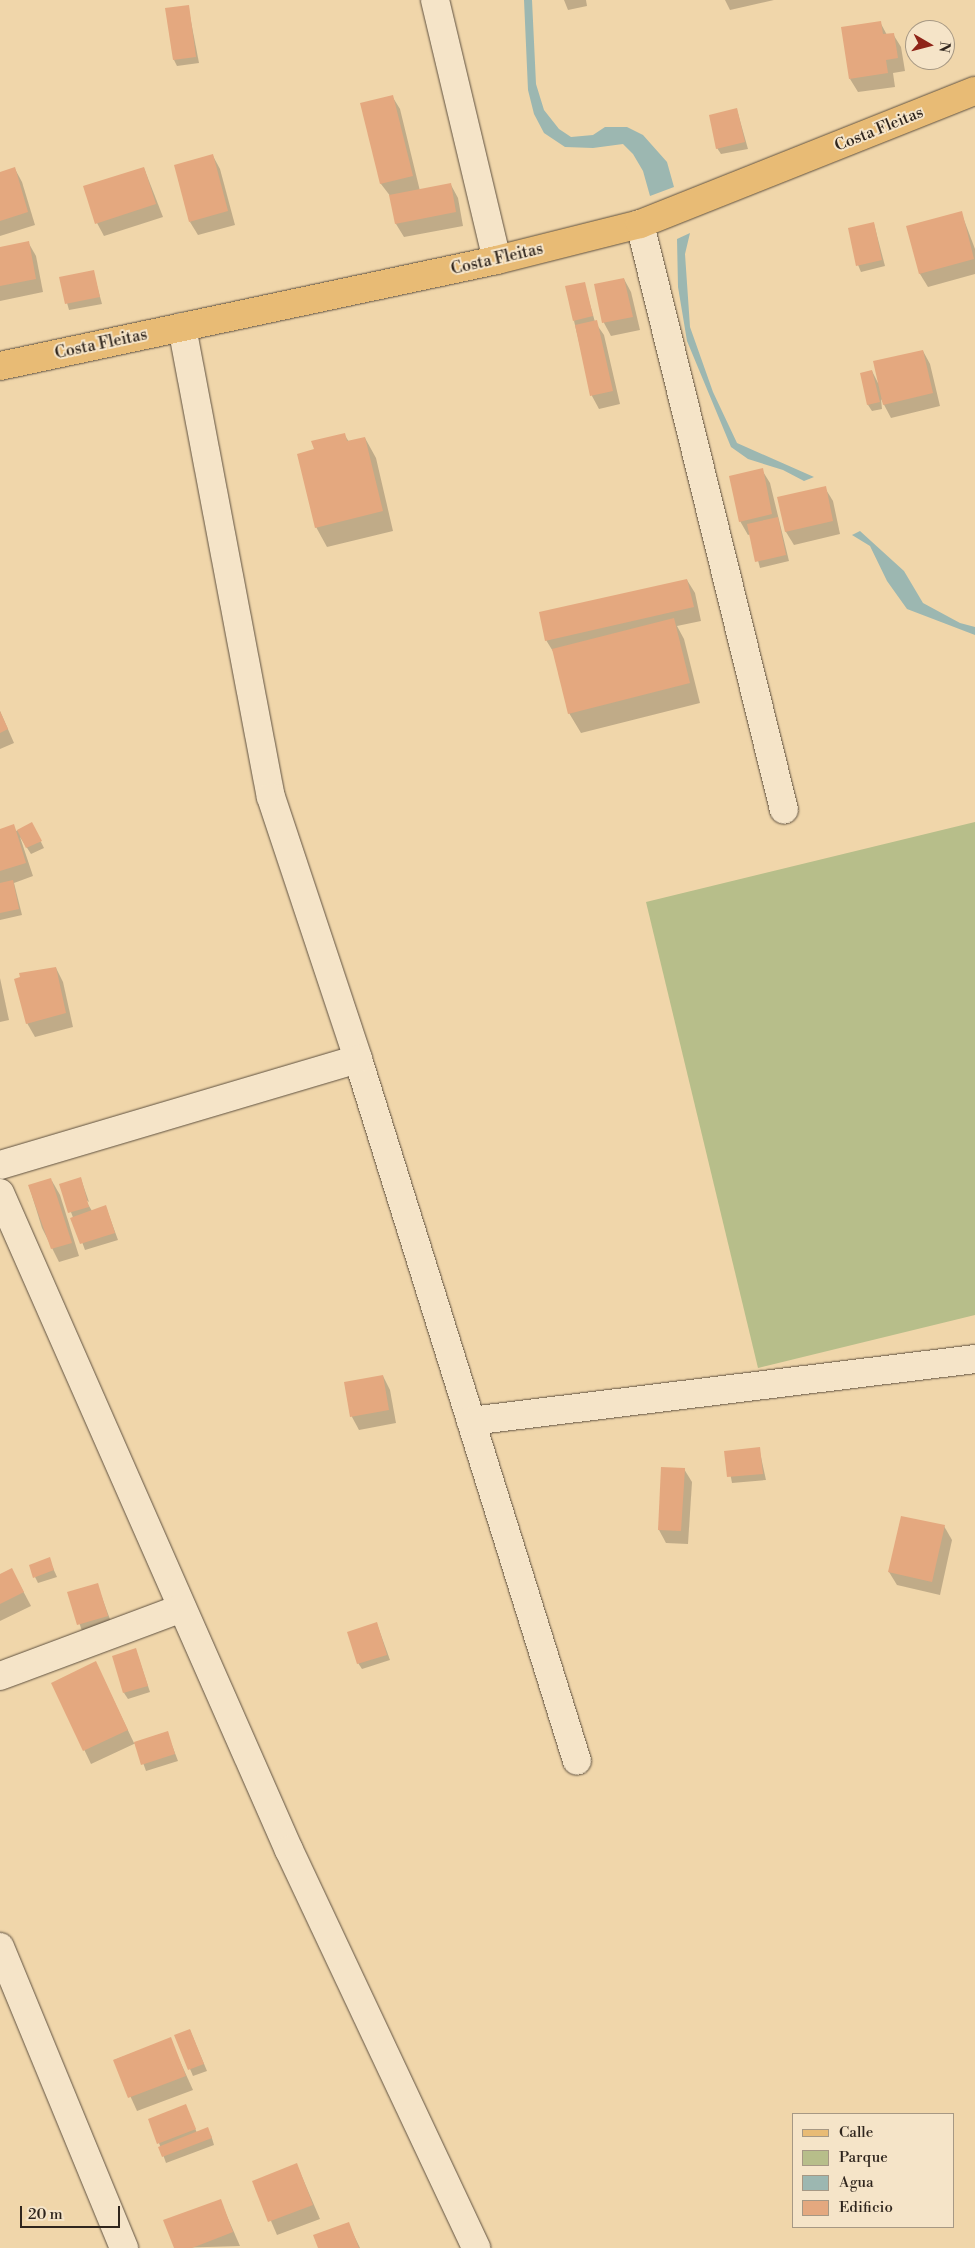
<!DOCTYPE html>
<style>
body{margin:0}
#map{position:relative;width:975px;height:2248px;overflow:hidden;background:#f0d6aa;font-family:"Libre Bodoni",serif}
div>[style]{position:absolute}
[style*='--x']{left:calc(var(--x)*1px);top:calc(var(--y)*1px);width:calc(var(--w)*1px);rotate:calc(var(--a)*1deg)}
.green>*{inset:0;background:#b7be8a}
.water>*{inset:0;background:#9cb7b1}
.shadow>*{inset:0;background:#0003}
.building>*{inset:0;background:#e4a87f}
.roads{filter:drop-shadow(0 0 1px #5f5140) drop-shadow(0 0 1px #5f5140)}
.minor>*{height:28px;margin:-14px;padding:0 14px;transform-origin:14px;border-radius:14px;background:#f5e4c8}
.major>*{height:28px;margin:-14px;padding:0 14px;transform-origin:14px;border-radius:14px;background:#e8bb75}
span{translate:-50% -50%;white-space:nowrap;text-align:center;line-height:1.15;-webkit-text-stroke:4px #f5e4c8;paint-order:stroke}
.street-label{font-size:16px;color:#2f251d}
.legend{position:absolute;left:792px;top:2113px;width:162px;height:115px;box-sizing:border-box;background:#f5e4c8;border:1px solid #a69884;margin:0;padding:6px 9px;list-style:none;font-size:15px;color:#2f251d}
.legend li{display:flex;align-items:center;gap:10px;height:25px}
.legend b{width:25px;border:1px solid #a69884}
.north{position:absolute;left:905px;top:20px;width:50px;height:50px;box-sizing:border-box;background:#f5e4c8;border:1px solid #a69884;border-radius:50%;rotate:98deg;font-size:14px;font-weight:700;line-height:20px;text-align:center;color:#2f251d}
.north::after{content:'';display:block;margin:auto;width:18px;height:22px;background:#8f2418;clip-path:polygon(50% 0,100% 100%,50% 72%,0 100%)}
.scale{position:absolute;left:20px;top:2206px;width:100px;height:22px;box-sizing:border-box;border:2px solid #2f251d;border-top:0;padding-left:6px;font-size:15px;line-height:18px;white-space:nowrap;color:#2f251d;-webkit-text-stroke:4px #f5e4c8;paint-order:stroke}
</style>
<div id="map">
<div class="green">
<div style="clip-path:polygon(975px 822px,975px 1315px,758px 1368px,646px 902px)"></div>
</div>
<div class="water">
<div style="clip-path:polygon(524px 0,532px 0,536px 84px,544px 110px,559px 129px,571px 137px,593px 135px,605px 127px,627px 127px,643px 135px,667px 162px,674px 187px,650px 196px,643px 171px,633px 154px,623px 144px,593px 148px,565px 147px,544px 133px,534px 114px,528px 90px)"></div>
<div style="clip-path:polygon(690px 233px,685px 254px,690px 327px,713px 392px,737px 443px,814px 477px,804px 481px,783px 470px,748px 459px,731px 447px,687px 341px,678px 287px,677px 239px)"></div>
<div style="clip-path:polygon(860px 531px,904px 571px,923px 603px,960px 623px,975px 627px,975px 635px,907px 609px,887px 581px,870px 546px,852px 535px)"></div>
</div>
<div class="shadow">
<div style="clip-path:polygon(564px 0,586px 0,587px 6px,568px 10px)"></div>
<div style="clip-path:polygon(725px 0,774px 0,730px 10px)"></div>
<div style="clip-path:polygon(188px 6px,199px 63px,177px 66px,174px 60px)"></div>
<div style="clip-path:polygon(880px 22px,887px 35px,893px 34px,901px 47px,905px 71px,893px 73px,895px 87px,858px 92px,850px 79px)"></div>
<div style="clip-path:polygon(392px 96px,400px 109px,420px 191px,451px 185px,458px 198px,463px 226px,404px 237px,396px 224px,391px 197px,381px 184px,361px 104px)"></div>
<div style="clip-path:polygon(737px 110px,748px 149px,721px 154px,717px 148px)"></div>
<div style="clip-path:polygon(213px 156px,220px 169px,235px 225px,198px 235px,190px 222px)"></div>
<div style="clip-path:polygon(144px 168px,163px 217px,104px 236px,97px 223px)"></div>
<div style="clip-path:polygon(15px 169px,22px 182px,35px 225px,0 236px,0 173px)"></div>
<div style="clip-path:polygon(961px 212px,975px 249px,975px 274px,928px 287px,920px 274px,907px 227px)"></div>
<div style="clip-path:polygon(874px 224px,885px 266px,861px 272px,858px 265px)"></div>
<div style="clip-path:polygon(28px 242px,36px 256px,43px 292px,0 301px,0 248px)"></div>
<div style="clip-path:polygon(93px 271px,102px 304px,69px 310px,60px 278px)"></div>
<div style="clip-path:polygon(624px 279px,631px 292px,640px 330px,611px 336px,604px 323px,595px 285px)"></div>
<div style="clip-path:polygon(584px 283px,595px 322px,604px 335px,620px 404px,599px 409px,592px 396px,574px 321px)"></div>
<div style="clip-path:polygon(923px 351px,930px 364px,940px 406px,891px 418px,881px 399px,882px 409px,872px 411px,868px 405px,872px 371px,878px 383px)"></div>
<div style="clip-path:polygon(344px 434px,349px 442px,365px 438px,376px 458px,393px 531px,327px 547px,316px 527px,315px 450px)"></div>
<div style="clip-path:polygon(762px 470px,770px 483px,789px 561px,760px 568px,751px 534px,748px 535px,740px 521px)"></div>
<div style="clip-path:polygon(825px 488px,833px 501px,840px 534px,794px 545px,786px 532px,778px 498px)"></div>
<div style="clip-path:polygon(687px 580px,695px 593px,701px 621px,677px 626px,684px 639px,700px 703px,581px 733px,569px 713px,554px 653px,546px 640px)"></div>
<div style="clip-path:polygon(0 711px,14px 743px,0 749px)"></div>
<div style="clip-path:polygon(32px 824px,44px 848px,31px 854px,20px 837px,33px 876px,14px 883px,22px 915px,0 920px,0 830px,13px 826px,16px 831px)"></div>
<div style="clip-path:polygon(56px 968px,63px 982px,73px 1027px,35px 1037px,27px 1023px)"></div>
<div style="clip-path:polygon(0 978px,9px 1020px,0 1022px)"></div>
<div style="clip-path:polygon(81px 1179px,89px 1202px,85px 1199px,92px 1211px,106px 1207px,118px 1240px,85px 1250px,61px 1185px)"></div>
<div style="clip-path:polygon(52px 1181px,60px 1195px,79px 1256px,59px 1262px,42px 1228px,29px 1186px)"></div>
<div style="clip-path:polygon(383px 1376px,390px 1390px,396px 1423px,359px 1430px,352px 1417px,346px 1383px)"></div>
<div style="clip-path:polygon(759px 1448px,766px 1480px,732px 1483px,726px 1452px)"></div>
<div style="clip-path:polygon(684px 1469px,692px 1482px,688px 1544px,666px 1543px,659px 1530px)"></div>
<div style="clip-path:polygon(944px 1526px,952px 1540px,940px 1595px,897px 1585px,889px 1572px)"></div>
<div style="clip-path:polygon(49px 1559px,57px 1577px,38px 1583px,35px 1577px)"></div>
<div style="clip-path:polygon(12px 1570px,31px 1606px,0 1621px,0 1576px)"></div>
<div style="clip-path:polygon(97px 1584px,111px 1622px,82px 1631px,69px 1593px)"></div>
<div style="clip-path:polygon(377px 1624px,390px 1660px,362px 1669px,358px 1663px)"></div>
<div style="clip-path:polygon(136px 1650px,150px 1692px,128px 1699px,124px 1693px)"></div>
<div style="clip-path:polygon(96px 1663px,134px 1743px,167px 1732px,178px 1761px,146px 1771px,136px 1743px,91px 1764px,53px 1684px)"></div>
<div style="clip-path:polygon(190px 2030px,207px 2071px,193px 2076px,176px 2036px)"></div>
<div style="clip-path:polygon(170px 2039px,193px 2090px,137px 2111px,114px 2060px)"></div>
<div style="clip-path:polygon(186px 2106px,197px 2133px,211px 2135px,214px 2145px,166px 2163px,159px 2143px)"></div>
<div style="clip-path:polygon(297px 2165px,320px 2219px,277px 2235px,254px 2181px)"></div>
<div style="clip-path:polygon(220px 2200px,240px 2246px,175px 2248px)"></div>
<div style="clip-path:polygon(348px 2223px,360px 2248px,319px 2248px)"></div>
</div>
<div class="building">
<div style="clip-path:polygon(189px 5px,196px 57px,173px 60px,165px 8px)"></div>
<div style="clip-path:polygon(881px 21px,883px 34px,894px 33px,898px 58px,886px 60px,888px 73px,849px 79px,841px 27px)"></div>
<div style="clip-path:polygon(393px 95px,413px 176px,380px 184px,360px 103px)"></div>
<div style="clip-path:polygon(737px 108px,745px 142px,716px 149px,709px 115px)"></div>
<div style="clip-path:polygon(213px 154px,228px 211px,189px 222px,174px 165px)"></div>
<div style="clip-path:polygon(15px 167px,28px 212px,0 221px,0 172px)"></div>
<div style="clip-path:polygon(144px 167px,156px 204px,95px 224px,83px 186px)"></div>
<div style="clip-path:polygon(451px 183px,456px 212px,395px 224px,389px 195px)"></div>
<div style="clip-path:polygon(962px 211px,974px 259px,919px 274px,906px 226px)"></div>
<div style="clip-path:polygon(874px 222px,882px 260px,856px 266px,848px 228px)"></div>
<div style="clip-path:polygon(29px 241px,36px 279px,0 286px,0 247px)"></div>
<div style="clip-path:polygon(94px 270px,100px 297px,65px 304px,59px 277px)"></div>
<div style="clip-path:polygon(624px 278px,633px 317px,602px 323px,594px 284px)"></div>
<div style="clip-path:polygon(585px 282px,593px 316px,573px 321px,565px 286px)"></div>
<div style="clip-path:polygon(597px 320px,613px 391px,590px 396px,575px 325px)"></div>
<div style="clip-path:polygon(923px 350px,933px 393px,883px 405px,873px 361px)"></div>
<div style="clip-path:polygon(872px 370px,880px 402px,867px 405px,860px 373px)"></div>
<div style="clip-path:polygon(345px 433px,347px 441px,365px 437px,383px 511px,315px 528px,297px 454px,314px 449px,311px 441px)"></div>
<div style="clip-path:polygon(763px 468px,772px 514px,739px 522px,729px 476px)"></div>
<div style="clip-path:polygon(826px 486px,833px 521px,785px 532px,777px 497px)"></div>
<div style="clip-path:polygon(778px 517px,786px 555px,755px 562px,747px 524px)"></div>
<div style="clip-path:polygon(687px 579px,694px 607px,545px 641px,539px 612px)"></div>
<div style="clip-path:polygon(674px 618px,690px 683px,568px 714px,552px 649px)"></div>
<div style="clip-path:polygon(0 711px,8px 729px,0 733px)"></div>
<div style="clip-path:polygon(32px 822px,42px 841px,26px 848px,17px 830px)"></div>
<div style="clip-path:polygon(14px 824px,26px 863px,0 871px,0 829px)"></div>
<div style="clip-path:polygon(13px 880px,19px 909px,0 913px,0 883px)"></div>
<div style="clip-path:polygon(56px 967px,66px 1013px,26px 1024px,14px 979px,20px 977px,19px 973px)"></div>
<div style="clip-path:polygon(81px 1177px,89px 1207px,68px 1213px,59px 1184px)"></div>
<div style="clip-path:polygon(51px 1178px,72px 1243px,51px 1249px,28px 1185px)"></div>
<div style="clip-path:polygon(106px 1205px,115px 1233px,80px 1244px,70px 1218px)"></div>
<div style="clip-path:polygon(383px 1375px,389px 1410px,350px 1417px,344px 1382px)"></div>
<div style="clip-path:polygon(760px 1447px,763px 1474px,727px 1477px,724px 1451px)"></div>
<div style="clip-path:polygon(661px 1467px,685px 1468px,681px 1531px,658px 1530px)"></div>
<div style="clip-path:polygon(901px 1516px,945px 1525px,932px 1582px,888px 1572px)"></div>
<div style="clip-path:polygon(50px 1557px,54px 1570px,33px 1578px,29px 1565px)"></div>
<div style="clip-path:polygon(12px 1568px,24px 1592px,0 1604px,0 1574px)"></div>
<div style="clip-path:polygon(98px 1583px,108px 1616px,77px 1625px,67px 1592px)"></div>
<div style="clip-path:polygon(377px 1622px,387px 1655px,357px 1664px,347px 1632px)"></div>
<div style="clip-path:polygon(136px 1648px,148px 1686px,123px 1693px,112px 1656px)"></div>
<div style="clip-path:polygon(96px 1661px,128px 1730px,83px 1751px,51px 1683px)"></div>
<div style="clip-path:polygon(168px 1731px,175px 1754px,141px 1765px,134px 1742px)"></div>
<div style="clip-path:polygon(190px 2029px,204px 2064px,188px 2070px,174px 2035px)"></div>
<div style="clip-path:polygon(171px 2037px,186px 2076px,128px 2098px,113px 2060px)"></div>
<div style="clip-path:polygon(186px 2104px,196px 2129px,157px 2144px,148px 2119px)"></div>
<div style="clip-path:polygon(208px 2127px,212px 2138px,162px 2157px,158px 2147px)"></div>
<div style="clip-path:polygon(297px 2163px,313px 2205px,268px 2222px,252px 2181px)"></div>
<div style="clip-path:polygon(221px 2199px,233px 2232px,192px 2248px,174px 2248px,163px 2220px)"></div>
<div style="clip-path:polygon(349px 2222px,359px 2248px,318px 2248px,313px 2235px)"></div>
</div>
<div class="roads">
<div class="minor">
<div style="--x:435;--y:0;--w:267;--a:76.6"></div>
<div style="--x:640;--y:224;--w:603;--a:76.19"></div>
<div style="--x:182;--y:327;--w:478;--a:79.3"></div>
<div style="--x:271;--y:797;--w:276;--a:71.6"></div>
<div style="--x:358;--y:1059;--w:735;--a:72.67"></div>
<div style="--x:0;--y:1165;--w:373;--a:-16.5"></div>
<div style="--x:0;--y:1193;--w:718;--a:66.26"></div>
<div style="--x:289;--y:1850;--w:440;--a:64.8"></div>
<div style="--x:471;--y:1421;--w:508;--a:-7.01"></div>
<div style="--x:0;--y:1676;--w:194;--a:-20.5"></div>
<div style="--x:0;--y:1947;--w:326;--a:67.6"></div>
</div>
<div class="major">
<div style="--x:0;--y:366;--w:508;--a:-12.04"></div>
<div style="--x:497;--y:260;--w:147;--a:-14.1"></div>
<div style="--x:640;--y:224;--w:360;--a:-21.7"></div>
</div>
</div>
<div class="street-label">
<span style="left:879px;top:129px;rotate:-22deg">Costa Fleitas</span>
<span style="left:497px;top:259px;rotate:-13deg">Costa Fleitas</span>
<span style="left:101px;top:344px;rotate:-12deg">Costa Fleitas</span>
</div>
<ul class="legend">
<li><b style="height:6px;background:#e8bb75"></b>Calle</li>
<li><b style="height:14px;background:#b7be8a"></b>Parque</li>
<li><b style="height:14px;background:#9cb7b1"></b>Agua</li>
<li><b style="height:14px;background:#e4a87f"></b>Edificio</li>
</ul>
<div class="north">N</div>
<div class="scale">20 m</div>
</div>
